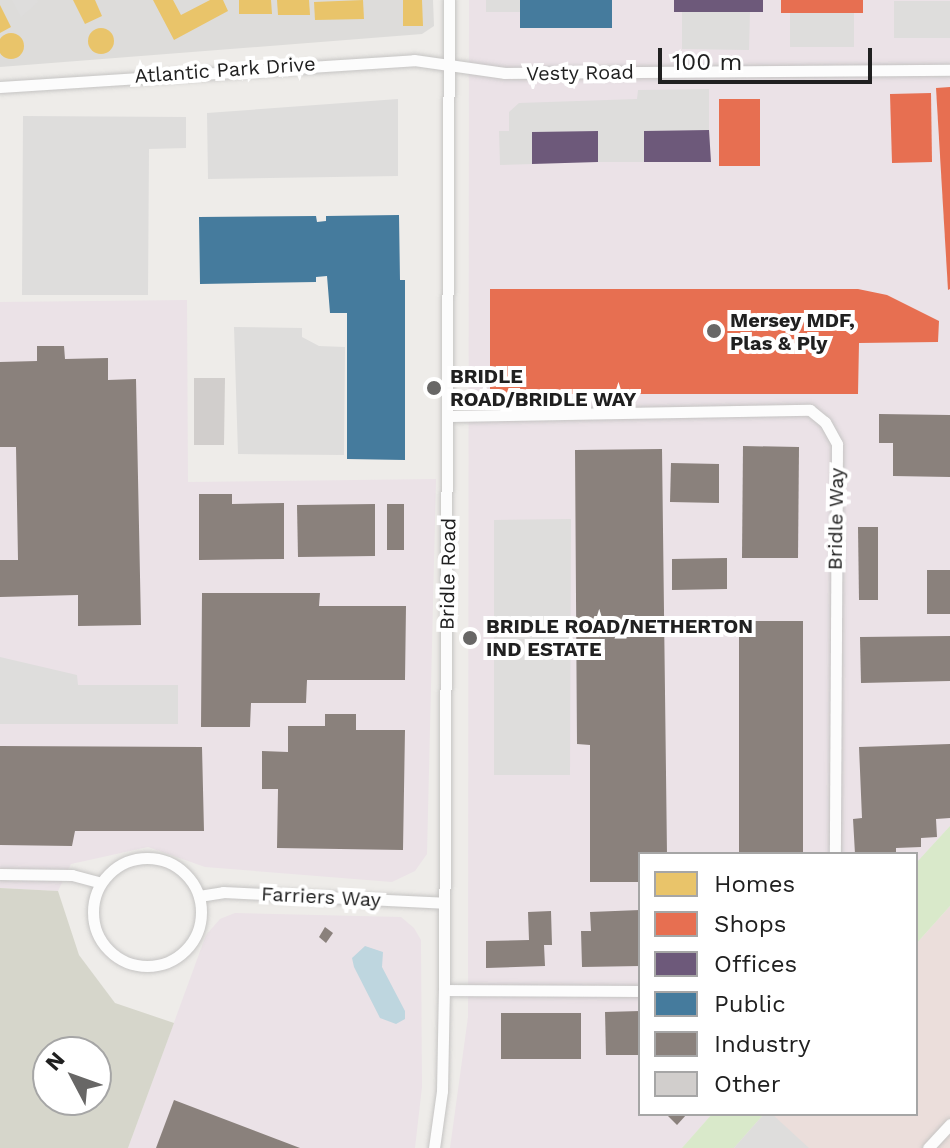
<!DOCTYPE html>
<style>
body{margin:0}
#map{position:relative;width:950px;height:1148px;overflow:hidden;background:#eeece9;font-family:"Work Sans",sans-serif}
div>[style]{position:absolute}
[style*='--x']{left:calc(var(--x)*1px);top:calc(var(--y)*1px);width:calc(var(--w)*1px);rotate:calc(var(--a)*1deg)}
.residential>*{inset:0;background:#dddcda}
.commercial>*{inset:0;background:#ebdedb}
.industrial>*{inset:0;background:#ebe2e7}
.construction>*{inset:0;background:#d6d6cb}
.grass>*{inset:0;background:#d9e9ca}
.parking>*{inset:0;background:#dedddc}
.water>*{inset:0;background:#bed6df}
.homes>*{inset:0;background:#e9c46a}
.round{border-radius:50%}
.shops>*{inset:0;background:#e76f51}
.offices>*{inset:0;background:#6d597a}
.public>*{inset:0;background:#457b9d}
.industry>*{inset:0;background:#8a817c}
.building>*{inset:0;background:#d1cecc}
.roads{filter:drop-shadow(0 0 2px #c5c4c3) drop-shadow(0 0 2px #c5c4c3)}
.street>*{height:11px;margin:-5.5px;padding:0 5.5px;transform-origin:5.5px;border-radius:5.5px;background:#fcfcfc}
.street>.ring{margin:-5.5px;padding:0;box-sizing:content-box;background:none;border:11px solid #fcfcfc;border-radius:50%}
.dots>*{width:22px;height:22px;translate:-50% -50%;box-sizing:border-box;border:4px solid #fff;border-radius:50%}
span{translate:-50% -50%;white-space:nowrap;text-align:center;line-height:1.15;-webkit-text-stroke:8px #fff;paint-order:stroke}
.street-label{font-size:20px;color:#202020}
.poi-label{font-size:20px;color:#202020;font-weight:700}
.left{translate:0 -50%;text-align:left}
.legend{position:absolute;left:638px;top:852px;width:280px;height:264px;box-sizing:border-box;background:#fff;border:2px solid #a6a6a6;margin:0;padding:10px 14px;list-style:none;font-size:24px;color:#202020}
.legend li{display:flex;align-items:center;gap:16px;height:40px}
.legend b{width:40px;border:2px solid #a6a6a6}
.north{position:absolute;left:32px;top:1036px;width:80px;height:80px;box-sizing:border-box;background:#fff;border:2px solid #a6a6a6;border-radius:50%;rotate:311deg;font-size:22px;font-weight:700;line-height:32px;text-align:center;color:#202020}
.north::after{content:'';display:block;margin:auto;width:28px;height:36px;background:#686766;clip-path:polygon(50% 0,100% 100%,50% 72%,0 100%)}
.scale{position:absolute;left:658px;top:48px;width:214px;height:36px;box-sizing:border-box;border:4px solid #202020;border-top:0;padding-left:10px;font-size:24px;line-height:28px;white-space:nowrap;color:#202020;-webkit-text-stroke:6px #fff;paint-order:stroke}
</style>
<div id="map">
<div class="residential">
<div style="clip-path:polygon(0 0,433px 0,434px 26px,422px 34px,0 67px)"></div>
</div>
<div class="commercial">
<div style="clip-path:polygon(950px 906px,950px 1148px,734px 1148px,764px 1114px,916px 1114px,916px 944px)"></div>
</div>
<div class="industrial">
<div style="clip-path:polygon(469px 0,950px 0,950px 826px,916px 863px,916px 854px,640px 854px,640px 1114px,712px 1114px,682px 1148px,450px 1148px,468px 1017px)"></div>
<div style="clip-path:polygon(187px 300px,188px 482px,436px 479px,427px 854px,415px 871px,392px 882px,205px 867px,148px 847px,71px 864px,58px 891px,0 888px,0 302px)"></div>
<div style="clip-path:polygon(235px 913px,401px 917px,414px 928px,421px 940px,422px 1087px,415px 1148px,128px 1148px,206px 935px,220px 919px)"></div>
</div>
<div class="construction">
<div style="clip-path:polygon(evenodd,0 888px,58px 891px,79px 955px,115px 1003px,174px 1023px,128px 1148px,0 1148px,0 888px,48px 1052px,96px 1052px,96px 1100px,48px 1100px,48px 1052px)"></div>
</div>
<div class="grass">
<div style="clip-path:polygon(950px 826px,950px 906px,916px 944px,916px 863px)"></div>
<div style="clip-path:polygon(712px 1114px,764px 1114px,734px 1148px,682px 1148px)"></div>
</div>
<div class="parking">
<div style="clip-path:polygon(12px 0,37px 0,38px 2px,21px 17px)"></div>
<div style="clip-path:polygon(486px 0,520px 0,520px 12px,486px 12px)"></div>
<div style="clip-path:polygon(894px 1px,950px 1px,950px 38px,894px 38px)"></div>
<div style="clip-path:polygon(682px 11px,750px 12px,749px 50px,682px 49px)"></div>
<div style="clip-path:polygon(790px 12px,854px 12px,854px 47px,790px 47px)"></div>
<div style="clip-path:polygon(709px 89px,709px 130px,644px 131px,644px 162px,598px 162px,598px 131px,532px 132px,532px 164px,500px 165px,499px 131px,509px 131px,509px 112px,519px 103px,637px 99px,638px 90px)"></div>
<div style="clip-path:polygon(398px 99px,398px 176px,208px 179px,207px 113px)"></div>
<div style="clip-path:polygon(23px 116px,186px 117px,186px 148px,149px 149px,148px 295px,22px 295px)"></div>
<div style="clip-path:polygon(234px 327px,302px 328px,302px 337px,319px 346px,345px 347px,344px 455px,238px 454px)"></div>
<div style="clip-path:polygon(571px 519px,570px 775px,494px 775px,494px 520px)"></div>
<div style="clip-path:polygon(0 657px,77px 675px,78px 685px,178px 685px,178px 724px,0 724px)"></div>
<div style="clip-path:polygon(764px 1114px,772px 1114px,809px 1148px,734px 1148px)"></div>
</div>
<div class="water">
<div style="clip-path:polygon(365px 946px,383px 952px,382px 967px,405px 1011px,405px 1019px,396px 1024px,380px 1018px,354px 967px,352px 958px)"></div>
</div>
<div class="homes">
<div style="clip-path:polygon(73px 0,95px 0,102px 16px,85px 24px)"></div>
<div style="clip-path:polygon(153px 0,173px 0,181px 15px,210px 0,223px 0,228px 11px,174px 40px)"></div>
<div style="clip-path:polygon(239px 0,271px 0,272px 14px,239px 14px)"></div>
<div style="clip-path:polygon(277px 0,309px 0,310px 15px,278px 15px)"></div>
<div style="clip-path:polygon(363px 0,364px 19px,315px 20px,314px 2px)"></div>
<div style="clip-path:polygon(403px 0,422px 0,423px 26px,403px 26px)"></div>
<div style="clip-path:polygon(0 5px,11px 27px,0 33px)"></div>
<div class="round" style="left:88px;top:28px;width:26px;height:26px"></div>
<div class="round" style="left:-2px;top:33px;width:26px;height:26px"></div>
</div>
<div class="shops">
<div style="clip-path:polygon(781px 0,863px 0,863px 13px,781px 13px)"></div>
<div style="clip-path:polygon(950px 87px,950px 289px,948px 290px,936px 88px)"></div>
<div style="clip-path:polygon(931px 93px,932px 162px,892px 163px,890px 94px)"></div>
<div style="clip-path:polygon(719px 99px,760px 99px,760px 166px,719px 166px)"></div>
<div style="clip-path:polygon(490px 289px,858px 289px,887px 295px,939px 321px,938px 342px,859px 343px,858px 394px,490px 394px)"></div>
</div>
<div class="offices">
<div style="clip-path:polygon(674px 0,763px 0,763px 12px,674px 12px)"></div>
<div style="clip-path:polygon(709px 130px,711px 162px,644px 162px,644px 131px)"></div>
<div style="clip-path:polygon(598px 131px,598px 162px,532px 164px,532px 132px)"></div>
</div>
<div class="public">
<div style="clip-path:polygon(520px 0,612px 0,612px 28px,520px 28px)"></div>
<div style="clip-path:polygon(399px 215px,400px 280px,405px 280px,405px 460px,347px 459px,347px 313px,330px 313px,327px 276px,316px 277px,316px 282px,200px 284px,199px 217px,316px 216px,317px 222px,326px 221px,326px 216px)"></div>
</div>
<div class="industry">
<div style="clip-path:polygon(37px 346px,64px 346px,65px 359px,108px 358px,108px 380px,136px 379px,141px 625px,78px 626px,78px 595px,0 597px,0 560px,18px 560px,16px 447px,0 447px,0 362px,37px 361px)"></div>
<div style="clip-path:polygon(879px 414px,950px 415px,950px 477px,893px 476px,893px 443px,879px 443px)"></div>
<div style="clip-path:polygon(743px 446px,799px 447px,798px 558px,742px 558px)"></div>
<div style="clip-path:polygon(662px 449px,667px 854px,640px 854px,640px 882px,590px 882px,590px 745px,577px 744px,575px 450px)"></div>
<div style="clip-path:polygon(671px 463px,719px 464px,719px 503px,670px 502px)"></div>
<div style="clip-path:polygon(199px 494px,232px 494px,232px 504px,284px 503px,284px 559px,199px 560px)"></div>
<div style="clip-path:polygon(375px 504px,375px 556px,298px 557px,297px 505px)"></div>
<div style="clip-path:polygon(387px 504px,404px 504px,404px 550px,387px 550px)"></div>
<div style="clip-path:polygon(858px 527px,878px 527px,878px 600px,859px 600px)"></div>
<div style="clip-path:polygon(727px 558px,727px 589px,672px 590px,672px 559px)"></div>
<div style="clip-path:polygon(927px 570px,950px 570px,950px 614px,927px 614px)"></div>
<div style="clip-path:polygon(202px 593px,320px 593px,319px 606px,406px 606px,405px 680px,307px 680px,306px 703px,251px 703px,250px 727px,201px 727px)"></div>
<div style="clip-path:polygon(739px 621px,803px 621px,803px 854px,739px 854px)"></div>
<div style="clip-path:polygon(950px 636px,950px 681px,861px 683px,860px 637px)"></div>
<div style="clip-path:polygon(325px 714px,356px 714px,356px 730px,405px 730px,403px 850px,277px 848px,278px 789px,262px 789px,262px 751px,288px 752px,288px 726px,325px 726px)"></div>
<div style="clip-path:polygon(950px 744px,950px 818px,936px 819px,937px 837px,921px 838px,921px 847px,896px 848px,896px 854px,855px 854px,853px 819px,862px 818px,859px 747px)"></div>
<div style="clip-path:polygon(0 746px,202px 747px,204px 831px,75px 831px,72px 846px,0 845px)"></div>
<div style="clip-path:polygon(640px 910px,640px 966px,582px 967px,581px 931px,591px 931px,590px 912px)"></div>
<div style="clip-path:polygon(551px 911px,552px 945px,544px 945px,545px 966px,486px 968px,486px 941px,529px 940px,528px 912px)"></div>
<div style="clip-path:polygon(325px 927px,333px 933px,326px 943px,319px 937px)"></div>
<div style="clip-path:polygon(640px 1011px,640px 1055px,606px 1055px,605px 1012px)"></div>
<div style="clip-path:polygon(501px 1013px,581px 1013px,581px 1059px,501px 1059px)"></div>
<div style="clip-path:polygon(174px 1100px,300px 1148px,156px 1148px)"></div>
<div style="clip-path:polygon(666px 1114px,687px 1114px,677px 1125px)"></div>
</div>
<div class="building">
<div style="clip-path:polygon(194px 378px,225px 378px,224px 445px,194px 445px)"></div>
</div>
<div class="roads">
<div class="street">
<div style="--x:0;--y:87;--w:415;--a:-3.7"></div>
<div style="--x:414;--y:60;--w:92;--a:8.1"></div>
<div style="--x:505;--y:73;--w:445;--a:-0.4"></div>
<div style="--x:450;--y:416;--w:360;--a:-1"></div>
<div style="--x:810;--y:410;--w:19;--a:39"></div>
<div style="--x:825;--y:422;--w:25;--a:61"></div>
<div style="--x:837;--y:444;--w:410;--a:90.3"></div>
<div class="ring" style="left:93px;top:858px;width:97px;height:97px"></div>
<div style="--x:0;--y:874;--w:72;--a:0.8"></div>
<div style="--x:72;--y:875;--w:30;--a:15"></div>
<div style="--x:199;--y:896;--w:24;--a:-9"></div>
<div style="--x:223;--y:892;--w:221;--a:2.8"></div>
<div style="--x:444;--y:990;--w:196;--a:0.3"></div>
<div style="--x:434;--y:1148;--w:58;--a:-82"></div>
<div style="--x:442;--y:1091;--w:101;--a:-88.9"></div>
<div style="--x:444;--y:990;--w:990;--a:-89.71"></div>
<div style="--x:928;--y:1148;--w:33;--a:-47"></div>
</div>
</div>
<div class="dots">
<div style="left:714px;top:331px;background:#686766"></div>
<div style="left:434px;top:388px;background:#686766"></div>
<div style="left:470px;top:638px;background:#686766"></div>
</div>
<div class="street-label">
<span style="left:225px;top:70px;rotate:-4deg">Atlantic Park Drive</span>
<span style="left:580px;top:73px;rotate:-1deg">Vesty Road</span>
<span style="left:836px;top:519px;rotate:-89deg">Bridle Way</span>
<span style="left:448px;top:574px;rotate:-89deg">Bridle Road</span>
<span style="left:321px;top:897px;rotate:3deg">Farriers Way</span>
</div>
<div class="poi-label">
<span class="left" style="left:730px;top:332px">Mersey MDF,<br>Plas &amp; Ply</span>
<span class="left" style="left:450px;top:388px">BRIDLE<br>ROAD/BRIDLE WAY</span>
<span class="left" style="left:486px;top:638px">BRIDLE ROAD/NETHERTON<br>IND ESTATE</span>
</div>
<ul class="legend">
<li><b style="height:22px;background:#e9c46a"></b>Homes</li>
<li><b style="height:22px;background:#e76f51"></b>Shops</li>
<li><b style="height:22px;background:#6d597a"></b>Offices</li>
<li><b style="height:22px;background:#457b9d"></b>Public</li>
<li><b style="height:22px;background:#8a817c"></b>Industry</li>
<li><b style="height:22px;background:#d1cecc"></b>Other</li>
</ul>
<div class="north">N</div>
<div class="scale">100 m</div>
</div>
